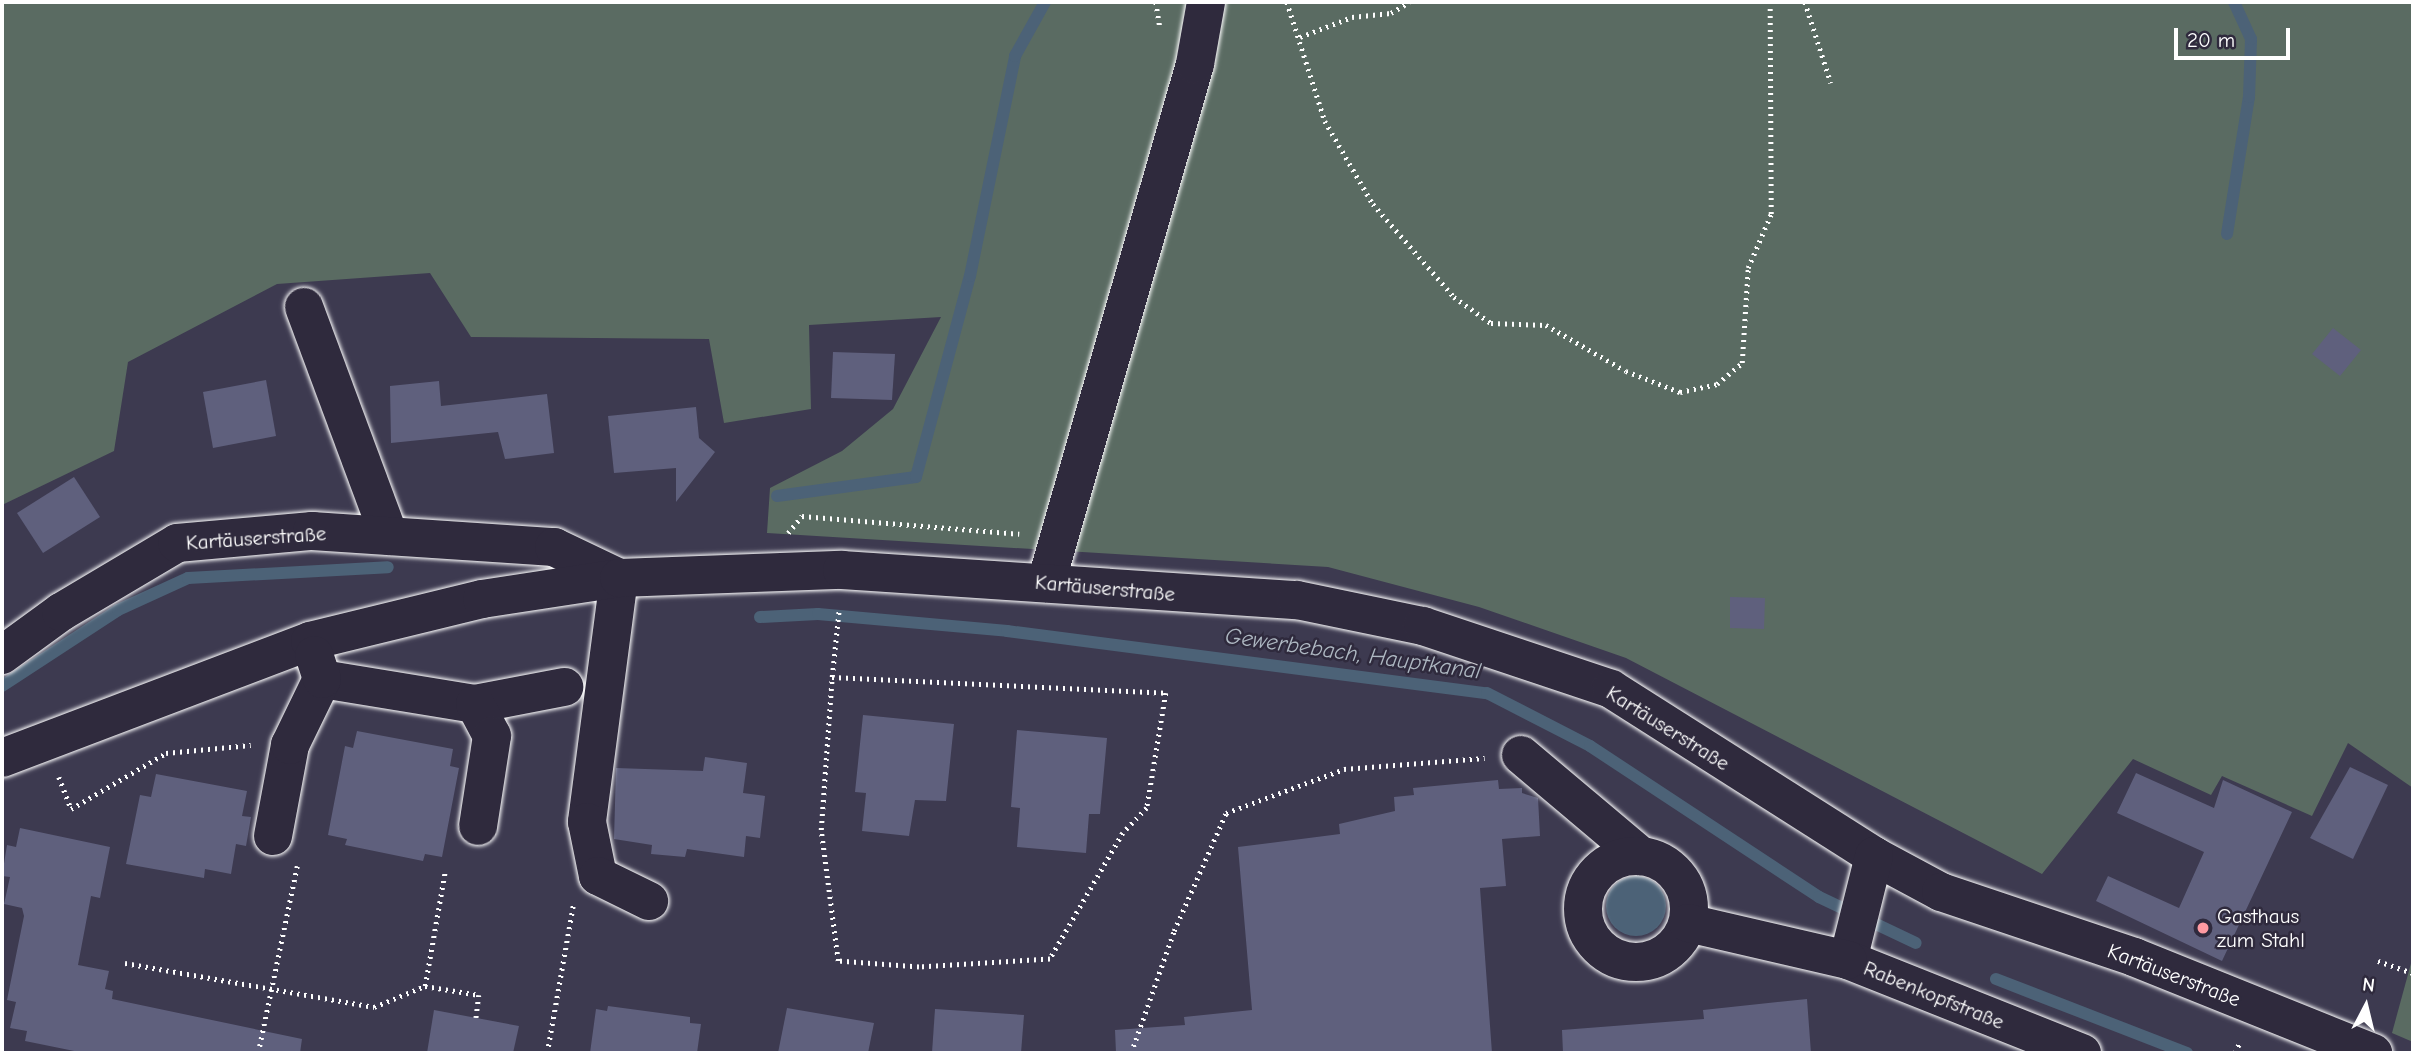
<!DOCTYPE html>
<meta charset="utf-8">
<style>
body{margin:0}
#map{position:relative;width:2415px;height:1055px;overflow:hidden;background:#3d3a50;font-family:"Comic Neue",sans-serif}
div>[style]{position:absolute}
[style*='--x']{left:calc(var(--x)*1px);top:calc(var(--y)*1px);width:calc(var(--w)*1px);rotate:calc(var(--a)*1deg)}
.green>*{inset:0;background:#5a6b62}
.water>*{inset:0;background:#4c6277}
.round{border-radius:50%}
.stream>*{height:12px;margin:-6px;padding:0 6px;transform-origin:6px;border-radius:6px;background:#4c6277}
.building>*{inset:0;background:#5f607d}
.path>*{height:4.5px;margin-top:-2.25px;transform-origin:0;background:repeating-linear-gradient(90deg,#fff 0 2px,transparent 0 7px)}
.roads{filter:drop-shadow(0 0 2px #fff) drop-shadow(0 0 2px #fff)}
.minor>*{height:38px;margin:-19px;padding:0 19px;transform-origin:19px;border-radius:19px;background:#2f2a3d}
.minor>.ring{margin:-19px;padding:0;box-sizing:content-box;background:none;border:38px solid #2f2a3d;border-radius:50%}
.dots>*{width:19px;height:19px;translate:-50% -50%;box-sizing:border-box;border:4px solid #2f2a3d;border-radius:50%}
span{translate:-50% -50%;white-space:nowrap;text-align:center;line-height:1.15;-webkit-text-stroke:5px #2f2a3d;paint-order:stroke}
.street-label{font-size:21px;color:#fff}
.poi-label{font-size:21px;color:#fff}
.left{translate:0 -50%;text-align:left}
.water-label{font-size:23px;color:#aeb8c2;font-style:italic}
.frame{position:absolute;inset:0;border:4px solid #fff;pointer-events:none}
.north{position:absolute;left:2331px;top:971px;width:70px;height:70px;-webkit-text-stroke:5px #2f2a3d;paint-order:stroke;rotate:7deg;font-size:19px;font-weight:700;line-height:28px;text-align:center;color:#fff}
.north::after{content:'';display:block;margin:auto;width:24px;height:32px;background:#fff;clip-path:polygon(50% 0,100% 100%,50% 72%,0 100%)}
.scale{position:absolute;left:2174px;top:28px;width:116px;height:32px;box-sizing:border-box;border:4px solid #fff;border-top:0;padding-left:9px;font-size:21px;line-height:24px;white-space:nowrap;color:#fff;-webkit-text-stroke:5px #2f2a3d;paint-order:stroke}
</style>
<div id="map">
<div class="green">
<div style="clip-path:polygon(2px 2px,2413px 2px,2413px 788px,2348px 743px,2312px 816px,2222px 776px,2211px 795px,2133px 759px,2042px 874px,1626px 658px,1479px 607px,1328px 567px,767px 533px,770px 488px,842px 451px,893px 409px,941px 317px,809px 325px,811px 409px,724px 423px,709px 339px,471px 337px,430px 273px,277px 284px,128px 362px,114px 451px,2px 505px)"></div>
<div style="clip-path:polygon(2413px 956px,2413px 1042px,2392px 1033px)"></div>
</div>
<div class="water">
<div class="round" style="left:1606px;top:876px;width:60px;height:60px"></div>
</div>
<div class="stream">
<div style="--x:2227;--y:234;--w:139;--a:-80.9"></div>
<div style="--x:2249;--y:97;--w:58;--a:-88"></div>
<div style="--x:2251;--y:39;--w:41;--a:-114.7"></div>
<div style="--x:777;--y:496;--w:140;--a:-7.8"></div>
<div style="--x:916;--y:477;--w:208;--a:-75"></div>
<div style="--x:970;--y:276;--w:225;--a:-78.4"></div>
<div style="--x:1015;--y:56;--w:62;--a:-60.9"></div>
<div style="--x:760;--y:617;--w:58;--a:-3"></div>
<div style="--x:818;--y:614;--w:190;--a:5.1"></div>
<div style="--x:1007;--y:631;--w:484;--a:7.4"></div>
<div style="--x:1487;--y:693;--w:116;--a:27.2"></div>
<div style="--x:1590;--y:746;--w:274;--a:33.4"></div>
<div style="--x:1819;--y:897;--w:107;--a:25.4"></div>
<div style="--x:2;--y:686;--w:139;--a:-33.2"></div>
<div style="--x:118;--y:610;--w:77;--a:-24.6"></div>
<div style="--x:188;--y:578;--w:200;--a:-3.1"></div>
<div style="--x:1996;--y:979;--w:205;--a:21.2"></div>
</div>
<div class="building">
<div style="clip-path:polygon(2333px 328px,2361px 350px,2340px 376px,2312px 354px)"></div>
<div style="clip-path:polygon(833px 352px,895px 354px,892px 400px,831px 398px)"></div>
<div style="clip-path:polygon(266px 380px,276px 436px,213px 448px,203px 392px)"></div>
<div style="clip-path:polygon(439px 381px,441px 406px,547px 394px,554px 453px,505px 459px,498px 432px,391px 443px,390px 386px)"></div>
<div style="clip-path:polygon(696px 407px,699px 438px,715px 452px,676px 502px,676px 468px,614px 473px,608px 416px)"></div>
<div style="clip-path:polygon(74px 477px,100px 517px,43px 553px,17px 513px)"></div>
<div style="clip-path:polygon(1730px 597px,1765px 598px,1764px 629px,1730px 628px)"></div>
<div style="clip-path:polygon(863px 715px,954px 724px,946px 801px,915px 800px,909px 836px,862px 831px,866px 793px,855px 792px)"></div>
<div style="clip-path:polygon(1017px 730px,1107px 738px,1100px 814px,1089px 814px,1086px 853px,1017px 847px,1020px 808px,1011px 807px)"></div>
<div style="clip-path:polygon(357px 731px,453px 749px,450px 766px,459px 768px,442px 857px,425px 854px,423px 861px,345px 845px,347px 839px,328px 835px,345px 746px,353px 748px)"></div>
<div style="clip-path:polygon(705px 757px,747px 763px,743px 793px,765px 796px,760px 838px,746px 836px,744px 857px,687px 849px,685px 857px,651px 854px,652px 845px,614px 839px,616px 768px,703px 771px)"></div>
<div style="clip-path:polygon(2350px 767px,2388px 785px,2353px 859px,2310px 838px)"></div>
<div style="clip-path:polygon(2136px 773px,2214px 808px,2223px 780px,2292px 812px,2222px 961px,2096px 901px,2108px 876px,2179px 908px,2204px 852px,2117px 813px)"></div>
<div style="clip-path:polygon(156px 774px,247px 791px,242px 816px,251px 817px,246px 846px,236px 844px,231px 874px,205px 869px,204px 878px,126px 864px,140px 795px,151px 797px)"></div>
<div style="clip-path:polygon(1498px 780px,1499px 789px,1522px 788px,1522px 793px,1538px 798px,1540px 836px,1502px 839px,1506px 886px,1480px 888px,1492px 1053px,1116px 1053px,1115px 1030px,1185px 1025px,1184px 1017px,1252px 1010px,1238px 847px,1340px 834px,1339px 824px,1395px 811px,1394px 797px,1414px 795px,1413px 788px)"></div>
<div style="clip-path:polygon(20px 828px,110px 847px,100px 898px,91px 896px,78px 965px,109px 971px,105px 989px,113px 991px,112px 999px,302px 1039px,300px 1053px,84px 1053px,25px 1041px,27px 1031px,10px 1028px,16px 1002px,7px 1000px,24px 916px,22px 908px,4px 904px,10px 877px,2px 876px,7px 845px,16px 847px)"></div>
<div style="clip-path:polygon(1807px 999px,1811px 1053px,1563px 1053px,1562px 1030px,1704px 1019px,1703px 1010px)"></div>
<div style="clip-path:polygon(608px 1006px,690px 1017px,690px 1023px,701px 1024px,697px 1053px,590px 1053px,596px 1009px,607px 1011px)"></div>
<div style="clip-path:polygon(787px 1008px,874px 1023px,868px 1053px,778px 1053px)"></div>
<div style="clip-path:polygon(935px 1009px,1024px 1015px,1021px 1053px,932px 1053px)"></div>
<div style="clip-path:polygon(434px 1010px,519px 1026px,513px 1053px,427px 1053px)"></div>
</div>
<div class="path">
<div style="--x:1156;--y:2;--w:24;--a:81"></div>
<div style="--x:1287;--y:2;--w:125;--a:72.3"></div>
<div style="--x:1325;--y:121;--w:96;--a:60"></div>
<div style="--x:1373;--y:204;--w:123;--a:48.9"></div>
<div style="--x:1454;--y:297;--w:45;--a:35.1"></div>
<div style="--x:1491;--y:323;--w:55;--a:2.1"></div>
<div style="--x:1546;--y:325;--w:92;--a:29.9"></div>
<div style="--x:1626;--y:371;--w:58;--a:21.3"></div>
<div style="--x:1680;--y:392;--w:38;--a:-12"></div>
<div style="--x:1717;--y:384;--w:33;--a:-40"></div>
<div style="--x:1742;--y:363;--w:95;--a:-86.4"></div>
<div style="--x:1748;--y:268;--w:59;--a:-66.9"></div>
<div style="--x:1771;--y:214;--w:212;--a:-90.3"></div>
<div style="--x:1805;--y:2;--w:85;--a:72.2"></div>
<div style="--x:1300;--y:37;--w:56;--a:-21"></div>
<div style="--x:1352;--y:17;--w:39;--a:-6"></div>
<div style="--x:1391;--y:13;--w:21;--a:-31"></div>
<div style="--x:788;--y:533;--w:22;--a:-51"></div>
<div style="--x:802;--y:516;--w:218;--a:4.7"></div>
<div style="--x:832;--y:677;--w:334;--a:2.7"></div>
<div style="--x:1166;--y:693;--w:117;--a:99.4"></div>
<div style="--x:1147;--y:808;--w:35;--a:134"></div>
<div style="--x:1123;--y:833;--w:146;--a:120.1"></div>
<div style="--x:1050;--y:959;--w:131;--a:176.5"></div>
<div style="--x:919;--y:967;--w:81;--a:-175.8"></div>
<div style="--x:838;--y:961;--w:132;--a:-97.4"></div>
<div style="--x:821;--y:830;--w:153;--a:-85.9"></div>
<div style="--x:832;--y:677;--w:68;--a:-84.1"></div>
<div style="--x:59;--y:777;--w:34;--a:69"></div>
<div style="--x:71;--y:809;--w:110;--a:-30.5"></div>
<div style="--x:166;--y:753;--w:85;--a:-5.4"></div>
<div style="--x:2378;--y:961;--w:37;--a:19"></div>
<div style="--x:125;--y:963;--w:253;--a:10"></div>
<div style="--x:374;--y:1007;--w:55;--a:-22.4"></div>
<div style="--x:425;--y:986;--w:55;--a:9.5"></div>
<div style="--x:479;--y:995;--w:23;--a:97"></div>
<div style="--x:425;--y:986;--w:117;--a:-80.1"></div>
<div style="--x:258;--y:1053;--w:191;--a:-78.2"></div>
<div style="--x:547;--y:1053;--w:150;--a:-80"></div>
<div style="--x:1131;--y:1053;--w:129;--a:-70.6"></div>
<div style="--x:1174;--y:931;--w:129;--a:-66.2"></div>
<div style="--x:1226;--y:813;--w:126;--a:-20.4"></div>
<div style="--x:1344;--y:769;--w:141;--a:-4.5"></div>
<div style="--x:2235;--y:1053;--w:12;--a:-66"></div>
</div>
<div class="roads">
<div class="minor">
<div style="--x:304;--y:307;--w:244;--a:69.6"></div>
<div style="--x:1046;--y:583;--w:540;--a:-73.98"></div>
<div style="--x:1195;--y:64;--w:63;--a:-79.9"></div>
<div style="--x:2;--y:655;--w:73;--a:-36.1"></div>
<div style="--x:61;--y:612;--w:135;--a:-30.7"></div>
<div style="--x:177;--y:543;--w:136;--a:-5.1"></div>
<div style="--x:312;--y:531;--w:243;--a:3.8"></div>
<div style="--x:554;--y:547;--w:72;--a:25.5"></div>
<div style="--x:619;--y:578;--w:246;--a:97.5"></div>
<div style="--x:587;--y:822;--w:55;--a:78.5"></div>
<div style="--x:598;--y:876;--w:57;--a:26.1"></div>
<div style="--x:322;--y:679;--w:155;--a:9.3"></div>
<div style="--x:475;--y:704;--w:91;--a:-10.8"></div>
<div style="--x:475;--y:704;--w:36;--a:62"></div>
<div style="--x:492;--y:736;--w:91;--a:98.8"></div>
<div style="--x:1521;--y:755;--w:157;--a:40.1"></div>
<div style="--x:2;--y:758;--w:329;--a:-20.8"></div>
<div style="--x:310;--y:641;--w:177;--a:-13.7"></div>
<div style="--x:482;--y:599;--w:139;--a:-8.7"></div>
<div style="--x:619;--y:578;--w:223;--a:-2.1"></div>
<div style="--x:842;--y:570;--w:456;--a:3.8"></div>
<div style="--x:1297;--y:600;--w:129;--a:11.7"></div>
<div style="--x:1423;--y:626;--w:198;--a:18.5"></div>
<div style="--x:1611;--y:689;--w:312;--a:32.4"></div>
<div style="--x:1874;--y:856;--w:76;--a:28.2"></div>
<div style="--x:1941;--y:892;--w:204;--a:18.6"></div>
<div style="--x:2134;--y:957;--w:258;--a:21.9"></div>
<div style="--x:273;--y:836;--w:93;--a:-79.4"></div>
<div style="--x:290;--y:745;--w:73;--a:-64.1"></div>
<div style="--x:322;--y:679;--w:25;--a:-108"></div>
<div style="--x:1874;--y:856;--w:107;--a:104"></div>
<div style="--x:1848;--y:960;--w:252;--a:21.7"></div>
<div class="ring" style="left:1583px;top:856px;width:68px;height:68px"></div>
<div style="--x:1688;--y:923;--w:164;--a:13"></div>
</div>
</div>
<div class="dots">
<div style="left:2203px;top:928px;background:#ff9aa2"></div>
</div>
<div class="street-label">
<span style="left:256px;top:538px;rotate:-4deg">Kartäuserstraße</span>
<span style="left:1105px;top:588px;rotate:5deg">Kartäuserstraße</span>
<span style="left:1668px;top:728px;rotate:32deg">Kartäuserstraße</span>
<span style="left:2174px;top:975px;rotate:21deg">Kartäuserstraße</span>
<span style="left:1934px;top:995px;rotate:22deg">Rabenkopfstraße</span>
</div>
<div class="poi-label">
<span class="left" style="left:2217px;top:928px">Gasthaus<br>zum Stahl</span>
</div>
<div class="water-label">
<span style="left:1353px;top:654px;rotate:8deg">Gewerbebach, Hauptkanal</span>
</div>
<div class="frame"></div>
<div class="north">N</div>
<div class="scale">20 m</div>
</div>
